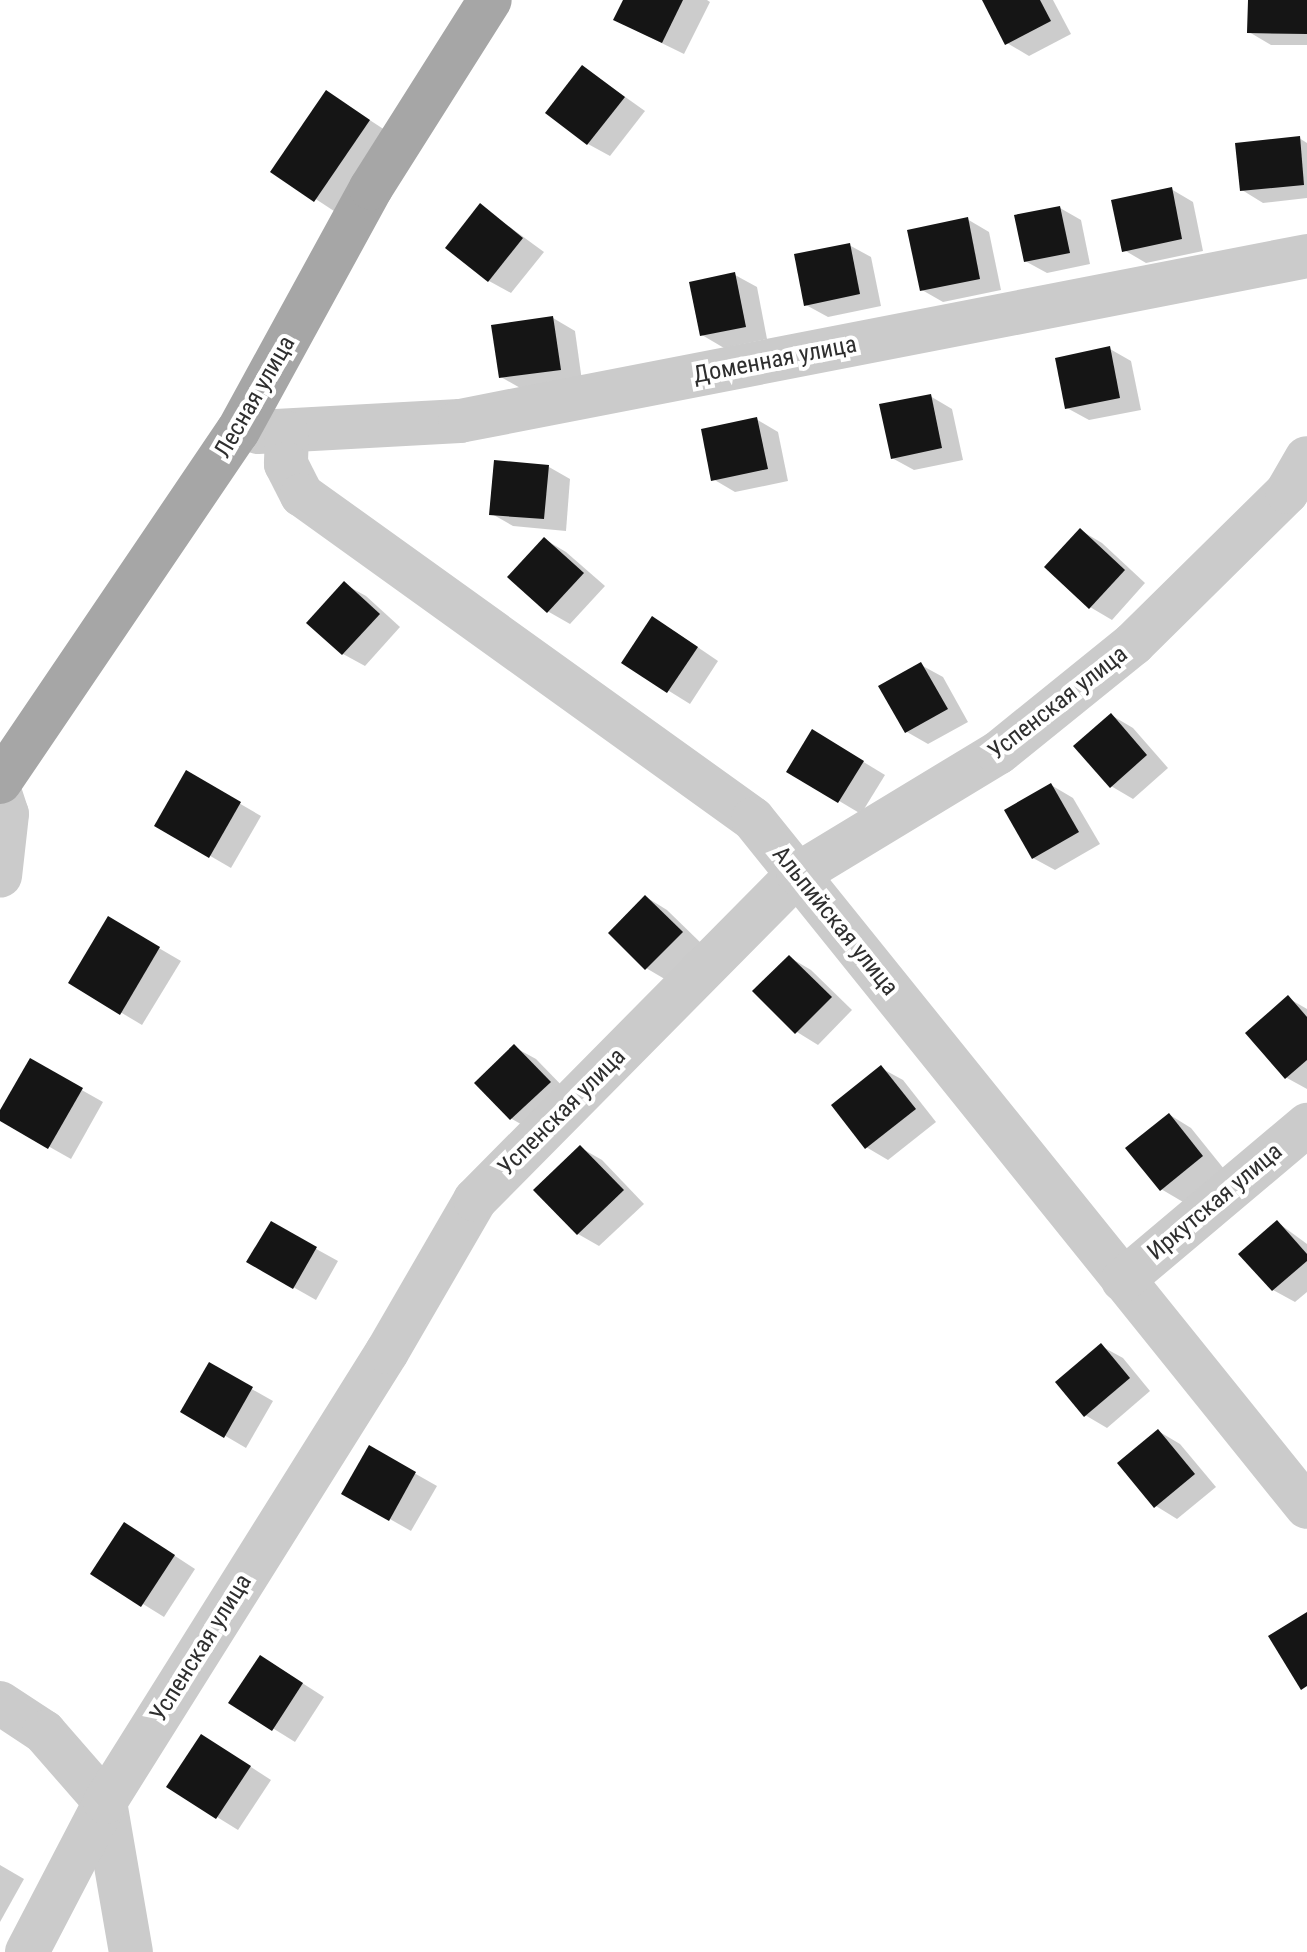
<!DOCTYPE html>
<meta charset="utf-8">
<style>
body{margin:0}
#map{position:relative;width:1307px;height:1952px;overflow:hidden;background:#fff;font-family:"Roboto Condensed",sans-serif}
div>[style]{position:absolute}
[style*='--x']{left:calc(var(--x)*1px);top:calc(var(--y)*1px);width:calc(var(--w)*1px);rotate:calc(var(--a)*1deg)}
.shadow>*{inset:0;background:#0003}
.building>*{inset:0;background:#151515}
.minor>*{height:44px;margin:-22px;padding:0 22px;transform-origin:22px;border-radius:22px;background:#cbcbcb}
.major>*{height:44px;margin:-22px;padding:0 22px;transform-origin:22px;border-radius:22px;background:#a6a6a6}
span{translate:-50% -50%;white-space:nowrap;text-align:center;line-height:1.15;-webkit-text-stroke:8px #fff;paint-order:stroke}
.street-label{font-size:24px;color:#2e2e2e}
</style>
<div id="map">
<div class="shadow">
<div style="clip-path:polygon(625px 0,707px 0,710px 2px,684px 54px,637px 31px)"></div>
<div style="clip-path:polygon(984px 0,1053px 0,1071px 34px,1029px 56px,1007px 43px)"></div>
<div style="clip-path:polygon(1250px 0,1307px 0,1307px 45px,1271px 45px,1249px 32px)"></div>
<div style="clip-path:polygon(583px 67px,645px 111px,610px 156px,588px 144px)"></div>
<div style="clip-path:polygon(327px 92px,391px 134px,337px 213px,273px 171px)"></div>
<div style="clip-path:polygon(1299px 138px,1307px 143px,1307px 198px,1263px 203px,1242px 190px)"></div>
<div style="clip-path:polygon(1171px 189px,1193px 202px,1203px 251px,1146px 263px,1124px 250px)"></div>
<div style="clip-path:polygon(481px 206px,544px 252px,511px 293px,489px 281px)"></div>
<div style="clip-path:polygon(1060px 208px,1081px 220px,1090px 264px,1047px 273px,1025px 261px)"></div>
<div style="clip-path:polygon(967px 219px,989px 232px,1001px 290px,943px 302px,922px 290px)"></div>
<div style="clip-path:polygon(849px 245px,871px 257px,881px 306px,828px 317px,806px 305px)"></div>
<div style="clip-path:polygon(735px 275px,757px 287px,767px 339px,724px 348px,702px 335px)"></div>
<div style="clip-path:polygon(553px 318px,575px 331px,582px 381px,522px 389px,501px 377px)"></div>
<div style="clip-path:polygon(1110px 349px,1131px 361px,1141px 410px,1089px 420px,1067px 408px)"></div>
<div style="clip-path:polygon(930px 396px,952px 409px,963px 460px,914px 470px,892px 458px)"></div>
<div style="clip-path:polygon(756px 419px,778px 432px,788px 481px,735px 492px,713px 479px)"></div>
<div style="clip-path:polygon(549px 467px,570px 479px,566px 531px,513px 526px,492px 514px)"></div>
<div style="clip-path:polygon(1080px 530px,1102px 543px,1145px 583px,1112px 620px,1090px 607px)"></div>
<div style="clip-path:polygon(544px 539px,566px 552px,605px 586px,570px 624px,549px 612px,510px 577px)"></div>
<div style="clip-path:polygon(344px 584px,366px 596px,400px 627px,365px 666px,343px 654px,309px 623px)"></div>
<div style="clip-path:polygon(674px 631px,718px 661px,690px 704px,624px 663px)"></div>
<div style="clip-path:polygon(921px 665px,943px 677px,968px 722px,928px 744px,907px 732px)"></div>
<div style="clip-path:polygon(1111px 715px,1133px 728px,1168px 768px,1133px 799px,1111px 786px)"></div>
<div style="clip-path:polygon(834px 744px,885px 775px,861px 814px,789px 771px)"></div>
<div style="clip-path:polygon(187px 773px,261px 816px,231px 868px,157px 825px)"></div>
<div style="clip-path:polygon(1051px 785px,1073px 798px,1100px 844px,1055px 870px,1033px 858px)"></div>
<div style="clip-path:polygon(646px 897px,667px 910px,703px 945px,668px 981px,646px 968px)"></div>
<div style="clip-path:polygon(109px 919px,181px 961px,142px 1025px,70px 982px)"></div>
<div style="clip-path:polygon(789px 957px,811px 970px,852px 1010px,818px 1045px,797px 1032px)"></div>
<div style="clip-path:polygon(1288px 998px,1307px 1009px,1307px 1089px,1287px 1078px)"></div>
<div style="clip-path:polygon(514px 1047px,536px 1059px,571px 1095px,533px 1131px,512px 1119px,477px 1083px)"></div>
<div style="clip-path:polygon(30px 1061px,103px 1102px,71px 1159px,0 1119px)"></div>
<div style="clip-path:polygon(881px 1068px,903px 1080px,936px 1122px,888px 1160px,866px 1147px)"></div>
<div style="clip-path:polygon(1170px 1115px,1191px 1128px,1224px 1169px,1183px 1202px,1161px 1189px)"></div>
<div style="clip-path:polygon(581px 1148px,602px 1160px,644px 1204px,599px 1246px,578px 1234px)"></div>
<div style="clip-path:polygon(1277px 1222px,1307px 1244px,1307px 1292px,1295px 1302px,1273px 1290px)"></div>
<div style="clip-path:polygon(271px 1224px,338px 1261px,316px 1300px,249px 1262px)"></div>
<div style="clip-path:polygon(1101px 1346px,1123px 1358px,1150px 1391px,1107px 1428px,1085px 1415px)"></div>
<div style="clip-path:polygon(209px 1365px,273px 1401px,246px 1448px,183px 1411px)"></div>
<div style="clip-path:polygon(1158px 1431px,1180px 1444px,1216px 1487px,1177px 1519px,1156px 1506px)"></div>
<div style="clip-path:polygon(370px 1448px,437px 1486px,411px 1531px,344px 1493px)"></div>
<div style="clip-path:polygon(146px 1537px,195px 1569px,164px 1617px,93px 1573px)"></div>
<div style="clip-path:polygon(282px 1670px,324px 1697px,295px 1742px,231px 1702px)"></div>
<div style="clip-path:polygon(223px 1749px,271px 1780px,238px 1830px,217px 1817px)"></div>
<div style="clip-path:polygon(0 1865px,24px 1879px,0 1922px)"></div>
</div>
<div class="building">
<div style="clip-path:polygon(623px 0,683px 0,662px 43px,613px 20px)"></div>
<div style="clip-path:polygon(982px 0,1040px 0,1051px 21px,1005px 45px)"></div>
<div style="clip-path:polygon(1248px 0,1307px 0,1307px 34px,1247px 33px)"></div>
<div style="clip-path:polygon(582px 65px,625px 97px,587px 145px,545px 113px)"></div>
<div style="clip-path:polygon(326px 90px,370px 120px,314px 202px,270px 172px)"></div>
<div style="clip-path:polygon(1300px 136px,1304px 185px,1240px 191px,1235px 143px)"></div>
<div style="clip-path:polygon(1172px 187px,1182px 239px,1122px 252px,1111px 200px)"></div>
<div style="clip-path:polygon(480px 203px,523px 238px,488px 282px,445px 248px)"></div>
<div style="clip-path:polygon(1060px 206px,1070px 253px,1024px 262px,1014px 215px)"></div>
<div style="clip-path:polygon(968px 217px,980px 279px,920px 291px,907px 230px)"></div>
<div style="clip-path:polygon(850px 243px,860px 294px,804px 306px,794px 254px)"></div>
<div style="clip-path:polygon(735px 272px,746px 327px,700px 336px,689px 282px)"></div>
<div style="clip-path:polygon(553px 316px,561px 370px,499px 378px,491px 325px)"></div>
<div style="clip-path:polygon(1110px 346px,1120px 398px,1065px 409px,1055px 358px)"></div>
<div style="clip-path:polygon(931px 394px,942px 448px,891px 459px,879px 404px)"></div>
<div style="clip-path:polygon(757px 417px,768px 469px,711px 481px,701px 429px)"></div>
<div style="clip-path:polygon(494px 460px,549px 465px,544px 519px,489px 515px)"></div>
<div style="clip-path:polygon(1080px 528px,1125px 570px,1089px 609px,1044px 567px)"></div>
<div style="clip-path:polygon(544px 537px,584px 573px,547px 613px,507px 577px)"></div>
<div style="clip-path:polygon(344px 581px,380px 614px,342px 655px,306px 623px)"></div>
<div style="clip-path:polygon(652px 616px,698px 647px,667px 693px,621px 663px)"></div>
<div style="clip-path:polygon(921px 662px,948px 709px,905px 733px,878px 686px)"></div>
<div style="clip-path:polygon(1111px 713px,1147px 755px,1110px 788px,1073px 746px)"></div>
<div style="clip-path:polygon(812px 729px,864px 761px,838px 803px,786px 772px)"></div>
<div style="clip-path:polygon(186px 770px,241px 802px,209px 858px,154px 826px)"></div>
<div style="clip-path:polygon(1051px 783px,1079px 832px,1032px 859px,1004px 810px)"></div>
<div style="clip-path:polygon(645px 895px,683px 932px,645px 970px,608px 933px)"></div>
<div style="clip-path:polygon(108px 916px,160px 947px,120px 1015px,68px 983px)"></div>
<div style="clip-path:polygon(789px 955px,832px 997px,795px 1034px,752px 991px)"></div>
<div style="clip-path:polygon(1288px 995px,1307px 1017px,1307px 1060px,1285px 1079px,1245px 1033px)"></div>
<div style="clip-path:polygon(514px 1044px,551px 1082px,510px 1120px,474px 1083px)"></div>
<div style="clip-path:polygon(30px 1058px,83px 1088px,48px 1149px,0 1121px,0 1110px)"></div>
<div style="clip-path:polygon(881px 1065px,916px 1109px,865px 1149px,831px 1105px)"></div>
<div style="clip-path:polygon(1169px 1113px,1203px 1156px,1160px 1191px,1125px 1148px)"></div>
<div style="clip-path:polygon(580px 1145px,624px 1190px,577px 1235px,533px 1190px)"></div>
<div style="clip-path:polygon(1277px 1220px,1307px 1254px,1307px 1261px,1272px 1291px,1238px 1254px)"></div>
<div style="clip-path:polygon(271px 1221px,317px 1247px,293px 1289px,246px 1262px)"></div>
<div style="clip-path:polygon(1101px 1343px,1130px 1378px,1084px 1417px,1055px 1382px)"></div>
<div style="clip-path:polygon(209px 1362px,253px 1387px,224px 1438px,180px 1412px)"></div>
<div style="clip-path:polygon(1158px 1429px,1195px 1474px,1154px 1508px,1117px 1463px)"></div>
<div style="clip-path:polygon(369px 1445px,416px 1472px,389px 1521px,341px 1494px)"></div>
<div style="clip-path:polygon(124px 1522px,175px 1555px,141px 1607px,90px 1574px)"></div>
<div style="clip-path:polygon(1307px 1612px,1307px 1686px,1301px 1690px,1268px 1636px)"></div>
<div style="clip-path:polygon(260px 1655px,303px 1683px,272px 1731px,228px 1703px)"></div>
<div style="clip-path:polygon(201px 1734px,251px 1766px,216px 1819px,166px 1787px)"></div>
</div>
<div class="minor">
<div style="--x:258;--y:432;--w:202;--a:-3.1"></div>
<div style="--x:460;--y:421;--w:863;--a:-11.02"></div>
<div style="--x:287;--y:433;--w:31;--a:92"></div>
<div style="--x:286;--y:464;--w:35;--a:63"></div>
<div style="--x:302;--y:495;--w:555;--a:35.69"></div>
<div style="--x:753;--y:819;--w:883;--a:51.16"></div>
<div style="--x:0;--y:793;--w:22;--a:72"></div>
<div style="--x:7;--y:814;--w:62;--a:96.4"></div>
<div style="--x:1123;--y:1280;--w:241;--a:-40.1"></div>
<div style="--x:0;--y:1703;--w:53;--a:33.4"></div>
<div style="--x:44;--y:1732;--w:93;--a:48.9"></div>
<div style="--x:105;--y:1802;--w:152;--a:80.2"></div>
<div style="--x:27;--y:1952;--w:169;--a:-62.5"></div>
<div style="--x:105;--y:1802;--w:531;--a:-57.93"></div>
<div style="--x:387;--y:1352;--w:176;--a:-59.9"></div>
<div style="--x:475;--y:1200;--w:459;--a:-45.3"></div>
<div style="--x:798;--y:874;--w:234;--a:-31.2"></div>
<div style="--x:998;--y:753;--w:174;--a:-38.9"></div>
<div style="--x:1133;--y:644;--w:216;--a:-44.6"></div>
<div style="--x:1287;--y:492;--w:39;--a:-60"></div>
</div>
<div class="major">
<div style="--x:0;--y:782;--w:424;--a:-55.9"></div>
<div style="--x:238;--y:431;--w:277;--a:-61.3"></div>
<div style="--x:371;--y:188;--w:222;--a:-57.7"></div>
</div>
<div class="street-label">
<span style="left:775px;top:360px;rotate:-11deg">Доменная улица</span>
<span style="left:255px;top:397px;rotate:-60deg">Лесная улица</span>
<span style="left:1058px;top:703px;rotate:-38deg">Успенская улица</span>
<span style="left:835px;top:921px;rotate:51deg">Альпийская улица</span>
<span style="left:562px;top:1112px;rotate:-45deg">Успенская улица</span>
<span style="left:1215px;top:1202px;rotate:-40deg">Иркутская улица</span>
<span style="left:201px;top:1648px;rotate:-58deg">Успенская улица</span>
</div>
</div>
